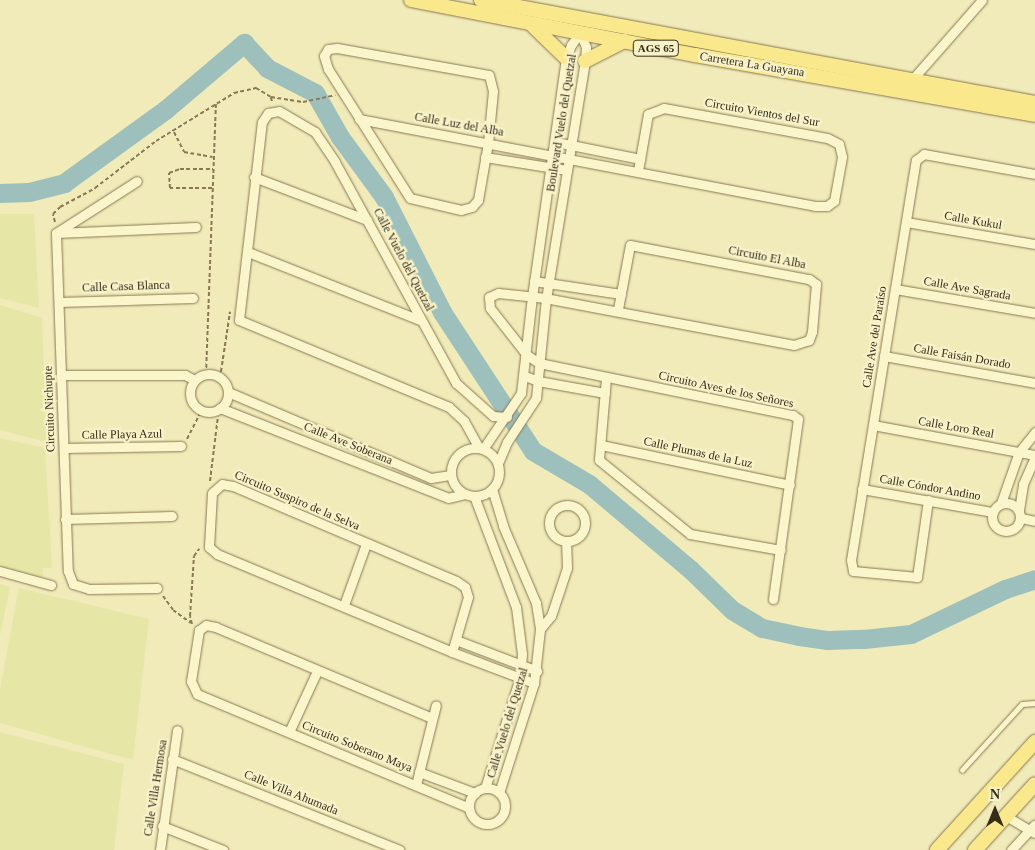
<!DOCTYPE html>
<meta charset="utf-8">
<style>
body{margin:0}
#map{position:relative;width:1035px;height:850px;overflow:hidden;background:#f1eab9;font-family:"Times New Roman",serif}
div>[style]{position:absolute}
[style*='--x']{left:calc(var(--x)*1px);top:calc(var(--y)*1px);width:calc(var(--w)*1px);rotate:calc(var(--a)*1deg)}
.farmland>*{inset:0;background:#e6e7a6}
.river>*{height:19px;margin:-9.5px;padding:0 9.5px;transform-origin:9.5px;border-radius:9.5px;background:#9ec0bc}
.path>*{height:2px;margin-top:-1px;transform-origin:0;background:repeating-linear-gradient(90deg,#887853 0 4px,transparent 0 6.5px)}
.roads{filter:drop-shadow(0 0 1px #887853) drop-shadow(0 0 1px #887853)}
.service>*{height:4.5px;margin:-2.25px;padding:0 2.25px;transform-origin:2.25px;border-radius:2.25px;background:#fbf5cc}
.minor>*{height:9px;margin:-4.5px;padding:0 4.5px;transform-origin:4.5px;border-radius:4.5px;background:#fbf5cc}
.minor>.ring{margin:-4.5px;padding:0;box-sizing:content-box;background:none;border:9px solid #fbf5cc;border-radius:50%}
.primary>*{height:14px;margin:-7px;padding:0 7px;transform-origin:7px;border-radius:7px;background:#f9e98c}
span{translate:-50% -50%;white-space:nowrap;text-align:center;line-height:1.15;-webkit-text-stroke:4.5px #f8f2c9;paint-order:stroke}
.shield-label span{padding:1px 4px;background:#f8f2c9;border:1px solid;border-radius:4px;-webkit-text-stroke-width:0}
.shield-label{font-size:11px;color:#362c19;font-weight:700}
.street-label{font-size:12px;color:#362c19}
.north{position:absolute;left:970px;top:785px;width:50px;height:50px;-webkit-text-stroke:4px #f8f2c9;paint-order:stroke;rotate:0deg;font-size:14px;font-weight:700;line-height:20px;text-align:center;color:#362c19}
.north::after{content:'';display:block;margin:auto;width:18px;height:22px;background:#362c19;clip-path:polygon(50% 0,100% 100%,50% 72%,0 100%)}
</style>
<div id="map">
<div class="farmland">
<div style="clip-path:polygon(0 214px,34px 214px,39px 308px,0 298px)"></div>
<div style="clip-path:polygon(0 305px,42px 318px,46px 442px,0 430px)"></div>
<div style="clip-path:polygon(0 438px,45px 448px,52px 568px,43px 568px,42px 578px,0 567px)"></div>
<div style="clip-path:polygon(0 584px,10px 587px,0 635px)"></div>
<div style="clip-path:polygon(19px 588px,149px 619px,133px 760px,0 723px,0 689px)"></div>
<div style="clip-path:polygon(0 732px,124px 764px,114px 850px,0 850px)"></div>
</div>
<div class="river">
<div style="--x:0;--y:193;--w:29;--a:-2"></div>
<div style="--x:29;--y:192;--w:36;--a:-14"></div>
<div style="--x:64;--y:183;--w:125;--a:-35.9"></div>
<div style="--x:165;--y:110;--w:104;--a:-40.3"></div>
<div style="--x:244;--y:43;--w:34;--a:47"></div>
<div style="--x:267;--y:68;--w:54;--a:27.5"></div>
<div style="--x:315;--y:93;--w:51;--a:60.4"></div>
<div style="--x:340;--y:137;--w:74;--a:53.7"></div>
<div style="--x:384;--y:197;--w:129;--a:63.2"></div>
<div style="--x:442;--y:312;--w:166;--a:56.8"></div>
<div style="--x:533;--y:451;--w:65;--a:30.5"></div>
<div style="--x:589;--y:484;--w:133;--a:40.1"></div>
<div style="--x:691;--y:570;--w:57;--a:44.3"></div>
<div style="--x:732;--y:610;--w:35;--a:31"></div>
<div style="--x:762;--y:628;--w:38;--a:12"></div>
<div style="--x:799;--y:636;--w:29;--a:8"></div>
<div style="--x:828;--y:640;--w:36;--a:-2"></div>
<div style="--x:864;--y:639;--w:47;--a:-6.1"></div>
<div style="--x:911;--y:634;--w:104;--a:-25.6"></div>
<div style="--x:1005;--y:589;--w:32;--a:-18"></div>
</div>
<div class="path">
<div style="--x:271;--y:97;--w:32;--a:9"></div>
<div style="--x:303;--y:102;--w:33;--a:-12"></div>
<div style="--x:174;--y:132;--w:22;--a:63"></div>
<div style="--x:184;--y:152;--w:29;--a:10"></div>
<div style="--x:212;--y:188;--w:42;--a:180"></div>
<div style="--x:170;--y:188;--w:15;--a:-94"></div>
<div style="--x:169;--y:173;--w:12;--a:-20"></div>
<div style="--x:180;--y:169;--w:33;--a:0"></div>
<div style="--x:55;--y:222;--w:8;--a:-104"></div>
<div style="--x:53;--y:214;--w:10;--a:-45"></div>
<div style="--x:60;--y:207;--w:40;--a:-28"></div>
<div style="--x:95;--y:188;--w:77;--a:-37.6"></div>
<div style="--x:156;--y:141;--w:92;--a:-31.6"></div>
<div style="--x:234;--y:93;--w:23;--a:-13"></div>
<div style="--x:256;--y:88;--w:17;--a:31"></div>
<div style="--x:271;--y:97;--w:5;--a:79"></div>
<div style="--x:206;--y:374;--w:270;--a:-87.9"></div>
<div style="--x:220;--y:378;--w:67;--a:-81.4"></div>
<div style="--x:187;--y:439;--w:29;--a:-63"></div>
<div style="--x:200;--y:413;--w:7;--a:-8"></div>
<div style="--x:210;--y:481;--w:65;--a:-83"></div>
<div style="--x:163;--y:596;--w:17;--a:54"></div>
<div style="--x:173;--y:610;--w:22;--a:36"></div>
<div style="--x:192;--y:624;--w:8;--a:-104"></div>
<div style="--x:190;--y:616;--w:60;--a:-86.2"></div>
<div style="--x:194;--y:556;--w:9;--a:-54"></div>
</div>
<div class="roads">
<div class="service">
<div style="--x:962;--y:770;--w:89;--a:-47.7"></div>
<div style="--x:1022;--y:704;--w:13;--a:-4"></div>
</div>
<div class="minor">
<div style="--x:337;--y:48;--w:154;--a:10.1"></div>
<div style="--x:489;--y:75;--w:16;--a:76"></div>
<div style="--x:493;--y:91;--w:52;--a:95.5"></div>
<div style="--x:488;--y:143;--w:58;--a:100"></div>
<div style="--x:478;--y:200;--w:9;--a:131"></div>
<div style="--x:472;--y:207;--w:11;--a:165"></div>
<div style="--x:461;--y:210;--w:52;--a:-166.8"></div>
<div style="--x:410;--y:198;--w:153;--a:-122.4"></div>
<div style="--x:328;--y:69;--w:14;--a:-107"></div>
<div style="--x:324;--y:56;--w:8;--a:-60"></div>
<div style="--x:328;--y:49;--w:9;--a:-6"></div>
<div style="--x:910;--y:82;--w:109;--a:-48.7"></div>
<div style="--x:359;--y:119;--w:464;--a:10.8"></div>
<div style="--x:815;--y:206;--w:12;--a:0"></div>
<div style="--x:827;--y:206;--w:9;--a:-36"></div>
<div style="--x:834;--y:201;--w:45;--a:-79.7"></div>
<div style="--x:842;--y:157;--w:13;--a:-103"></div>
<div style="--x:839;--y:144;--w:13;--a:-153"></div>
<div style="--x:827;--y:138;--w:166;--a:-169.6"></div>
<div style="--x:664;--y:108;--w:17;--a:159"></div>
<div style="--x:648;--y:114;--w:58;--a:100"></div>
<div style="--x:556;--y:142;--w:86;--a:11.4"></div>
<div style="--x:485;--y:157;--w:83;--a:9"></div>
<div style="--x:254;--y:177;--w:121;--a:20.8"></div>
<div style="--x:906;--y:222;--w:131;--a:9.7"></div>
<div style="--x:56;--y:233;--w:338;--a:88"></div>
<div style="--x:68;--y:571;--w:14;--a:69"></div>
<div style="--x:73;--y:584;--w:17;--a:17"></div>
<div style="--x:89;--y:589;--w:68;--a:-0.8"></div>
<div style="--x:56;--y:233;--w:140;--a:-2.5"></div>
<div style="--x:56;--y:233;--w:96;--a:-32.7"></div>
<div style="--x:248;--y:252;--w:185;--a:21.6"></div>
<div style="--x:534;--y:281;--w:88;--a:8.5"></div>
<div style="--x:895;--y:289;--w:142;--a:9.7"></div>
<div style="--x:59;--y:302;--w:134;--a:-1.7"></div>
<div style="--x:618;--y:309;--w:65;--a:-79.4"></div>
<div style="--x:630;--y:245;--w:182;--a:10.8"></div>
<div style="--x:809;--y:279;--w:9;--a:36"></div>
<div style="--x:816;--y:284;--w:48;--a:94.8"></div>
<div style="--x:812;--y:332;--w:9;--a:111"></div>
<div style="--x:809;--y:340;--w:16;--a:162"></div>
<div style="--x:794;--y:345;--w:252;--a:-169.3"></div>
<div style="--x:546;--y:298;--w:48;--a:-174.1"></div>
<div style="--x:498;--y:293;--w:10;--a:156"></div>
<div style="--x:489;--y:297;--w:11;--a:85"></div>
<div style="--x:490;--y:308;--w:60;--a:51.8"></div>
<div style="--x:527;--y:355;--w:14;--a:34"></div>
<div style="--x:539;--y:363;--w:259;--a:11.6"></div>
<div style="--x:793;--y:415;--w:6;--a:39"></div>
<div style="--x:798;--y:419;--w:182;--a:97.9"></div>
<div style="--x:884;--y:356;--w:153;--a:10.1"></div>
<div class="ring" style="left:190px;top:374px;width:29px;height:29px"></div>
<div style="--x:62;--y:375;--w:123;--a:0"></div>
<div style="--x:185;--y:375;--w:11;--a:27"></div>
<div style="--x:525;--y:376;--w:14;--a:21"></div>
<div style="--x:538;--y:381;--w:68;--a:10.2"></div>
<div style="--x:606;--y:378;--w:82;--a:94.9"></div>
<div style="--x:599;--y:460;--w:117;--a:39.1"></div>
<div style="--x:690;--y:534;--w:92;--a:10"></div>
<div style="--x:228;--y:392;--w:220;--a:23"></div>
<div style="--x:431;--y:478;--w:20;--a:-9"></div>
<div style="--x:220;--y:408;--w:245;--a:21.5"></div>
<div style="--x:448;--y:498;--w:18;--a:-13"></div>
<div style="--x:873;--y:425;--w:165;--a:10.5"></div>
<div style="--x:601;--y:445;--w:193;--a:11.9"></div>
<div style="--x:64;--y:448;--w:117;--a:-1"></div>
<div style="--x:479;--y:448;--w:31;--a:-119"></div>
<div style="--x:464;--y:421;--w:21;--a:-137"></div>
<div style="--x:449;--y:407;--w:227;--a:-157.5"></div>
<div style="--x:239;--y:320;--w:199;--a:-83.4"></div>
<div style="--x:262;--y:122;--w:11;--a:-56"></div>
<div style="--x:268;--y:113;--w:11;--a:-10"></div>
<div style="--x:279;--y:111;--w:42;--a:30.3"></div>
<div style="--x:315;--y:132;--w:36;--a:56"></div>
<div style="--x:335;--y:162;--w:252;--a:61.3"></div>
<div style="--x:456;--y:383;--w:50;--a:41.7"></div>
<div style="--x:493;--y:416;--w:14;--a:4"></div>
<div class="ring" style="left:451px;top:448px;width:39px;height:39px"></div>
<div style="--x:483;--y:449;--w:68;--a:-55.8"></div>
<div style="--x:521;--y:393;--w:97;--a:-83.5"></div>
<div style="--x:532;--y:297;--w:241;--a:-81.9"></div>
<div style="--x:566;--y:58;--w:14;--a:-69"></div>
<div style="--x:571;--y:45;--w:15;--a:-53"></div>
<div style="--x:580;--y:33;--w:15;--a:67"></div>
<div style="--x:586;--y:47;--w:14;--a:94"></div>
<div style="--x:585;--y:61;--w:240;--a:99.3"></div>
<div style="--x:546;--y:298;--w:100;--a:95.7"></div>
<div style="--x:536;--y:398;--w:53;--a:123.4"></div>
<div style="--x:507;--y:442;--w:23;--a:113"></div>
<div style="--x:492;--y:489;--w:39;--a:73"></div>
<div style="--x:503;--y:526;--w:84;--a:66.8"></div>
<div style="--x:536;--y:603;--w:26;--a:81"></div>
<div style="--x:540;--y:629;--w:54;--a:96.3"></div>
<div style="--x:534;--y:683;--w:115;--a:107.7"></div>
<div style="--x:862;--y:489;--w:133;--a:10"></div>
<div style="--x:474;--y:496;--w:119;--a:69.3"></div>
<div style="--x:516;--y:607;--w:47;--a:82.7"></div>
<div style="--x:522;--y:654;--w:23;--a:95"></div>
<div style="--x:520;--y:677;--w:116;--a:107.5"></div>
<div style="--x:928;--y:500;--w:78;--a:98.1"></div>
<div style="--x:917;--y:577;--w:64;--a:-174.6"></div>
<div style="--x:853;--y:571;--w:11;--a:-100"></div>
<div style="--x:851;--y:560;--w:405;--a:-80.8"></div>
<div style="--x:916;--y:160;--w:10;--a:-37"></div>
<div style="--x:924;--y:154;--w:113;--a:10.2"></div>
<div class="ring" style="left:992px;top:503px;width:19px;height:19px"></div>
<div style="--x:1001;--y:503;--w:54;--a:-70.6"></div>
<div style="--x:1019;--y:452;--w:26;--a:-51"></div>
<div class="ring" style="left:549px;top:505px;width:27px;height:27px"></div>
<div style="--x:1019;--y:510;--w:26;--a:-81"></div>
<div style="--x:1023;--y:484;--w:30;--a:-66"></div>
<div style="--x:1021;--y:518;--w:14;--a:12"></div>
<div style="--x:65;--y:519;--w:107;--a:-1.6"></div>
<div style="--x:0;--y:571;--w:53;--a:15.4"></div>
<div style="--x:344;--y:605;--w:65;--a:-70.2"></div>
<div style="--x:540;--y:629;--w:17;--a:-50"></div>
<div style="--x:551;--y:616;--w:51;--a:-71.6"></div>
<div style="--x:567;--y:568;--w:26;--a:-92"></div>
<div style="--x:456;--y:640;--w:87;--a:20.9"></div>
<div style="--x:452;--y:652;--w:57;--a:-73.8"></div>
<div style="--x:468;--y:597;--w:10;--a:-107"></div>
<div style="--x:465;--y:587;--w:11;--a:-146"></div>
<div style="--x:456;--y:581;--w:242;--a:-156.9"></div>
<div style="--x:233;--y:486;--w:11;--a:-170"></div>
<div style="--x:222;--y:484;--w:13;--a:138"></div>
<div style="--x:212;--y:493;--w:54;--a:93.2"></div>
<div style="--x:209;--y:547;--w:11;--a:41"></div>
<div style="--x:217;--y:554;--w:255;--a:22.6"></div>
<div style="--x:452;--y:652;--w:88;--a:20.7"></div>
<div style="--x:432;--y:718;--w:234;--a:-157.2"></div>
<div style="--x:216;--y:627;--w:10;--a:-169"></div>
<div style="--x:206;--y:625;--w:9;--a:144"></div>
<div style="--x:199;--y:630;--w:52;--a:98.9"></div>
<div style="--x:191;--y:681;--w:14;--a:65"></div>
<div style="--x:197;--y:694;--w:295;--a:22.7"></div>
<div style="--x:289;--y:732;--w:67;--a:-65.3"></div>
<div style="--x:172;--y:759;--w:245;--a:21.8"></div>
<div style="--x:419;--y:772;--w:60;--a:20.6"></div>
<div style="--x:416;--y:785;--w:82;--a:-76"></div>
<div class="ring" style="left:469px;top:788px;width:27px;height:27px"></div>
<div style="--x:1006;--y:816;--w:33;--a:31"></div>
<div style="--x:162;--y:826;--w:66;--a:21.5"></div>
<div style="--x:160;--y:850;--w:121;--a:-81.9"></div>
<div style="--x:1011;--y:850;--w:35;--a:-47"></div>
</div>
<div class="primary">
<div style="--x:411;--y:0;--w:289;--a:11"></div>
<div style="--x:695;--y:55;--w:345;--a:10"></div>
<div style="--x:481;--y:0;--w:563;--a:10.53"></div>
<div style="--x:532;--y:25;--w:47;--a:44.1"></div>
<div style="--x:585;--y:61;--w:44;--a:-27.1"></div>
<div style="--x:937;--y:850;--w:146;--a:-47.8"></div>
<div style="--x:975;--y:850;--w:89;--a:-47.7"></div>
</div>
</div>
<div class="shield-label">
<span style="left:656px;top:48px">AGS 65</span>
</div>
<div class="street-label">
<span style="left:752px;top:65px;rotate:9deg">Carretera La Guayana</span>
<span style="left:762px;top:113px;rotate:10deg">Circuito Vientos del Sur</span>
<span style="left:562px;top:123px;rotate:-81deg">Boulevard Vuelo del Quetzal</span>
<span style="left:459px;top:125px;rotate:10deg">Calle Luz del Alba</span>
<span style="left:973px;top:221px;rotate:10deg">Calle Kukul</span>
<span style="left:767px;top:258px;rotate:11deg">Circuito El Alba</span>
<span style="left:403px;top:260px;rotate:62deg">Calle Vuelo del Quetzal</span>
<span style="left:126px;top:287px;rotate:-2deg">Calle Casa Blanca</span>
<span style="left:967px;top:289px;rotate:10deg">Calle Ave Sagrada</span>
<span style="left:875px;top:337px;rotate:-81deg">Calle Ave del Paraíso</span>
<span style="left:962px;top:357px;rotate:10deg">Calle Faisán Dorado</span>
<span style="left:726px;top:390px;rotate:12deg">Circuito Aves de los Señores</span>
<span style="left:50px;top:409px;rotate:-92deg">Circuito Nichupte</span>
<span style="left:956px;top:428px;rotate:10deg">Calle Loro Real</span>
<span style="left:122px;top:435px;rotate:-1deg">Calle Playa Azul</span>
<span style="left:348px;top:444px;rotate:22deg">Calle Ave Soberana</span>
<span style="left:698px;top:453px;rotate:12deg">Calle Plumas de la Luz</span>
<span style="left:930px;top:488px;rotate:10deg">Calle Cóndor Andino</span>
<span style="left:297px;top:501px;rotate:23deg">Circuito Suspiro de la Selva</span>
<span style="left:508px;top:723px;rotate:-73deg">Calle Vuelo del Quetzal</span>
<span style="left:357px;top:747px;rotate:22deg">Circuito Soberano Maya</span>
<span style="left:156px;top:788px;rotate:-81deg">Calle Villa Hermosa</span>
<span style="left:291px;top:793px;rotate:22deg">Calle Villa Ahumada</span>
</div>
<div class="north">N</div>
</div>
